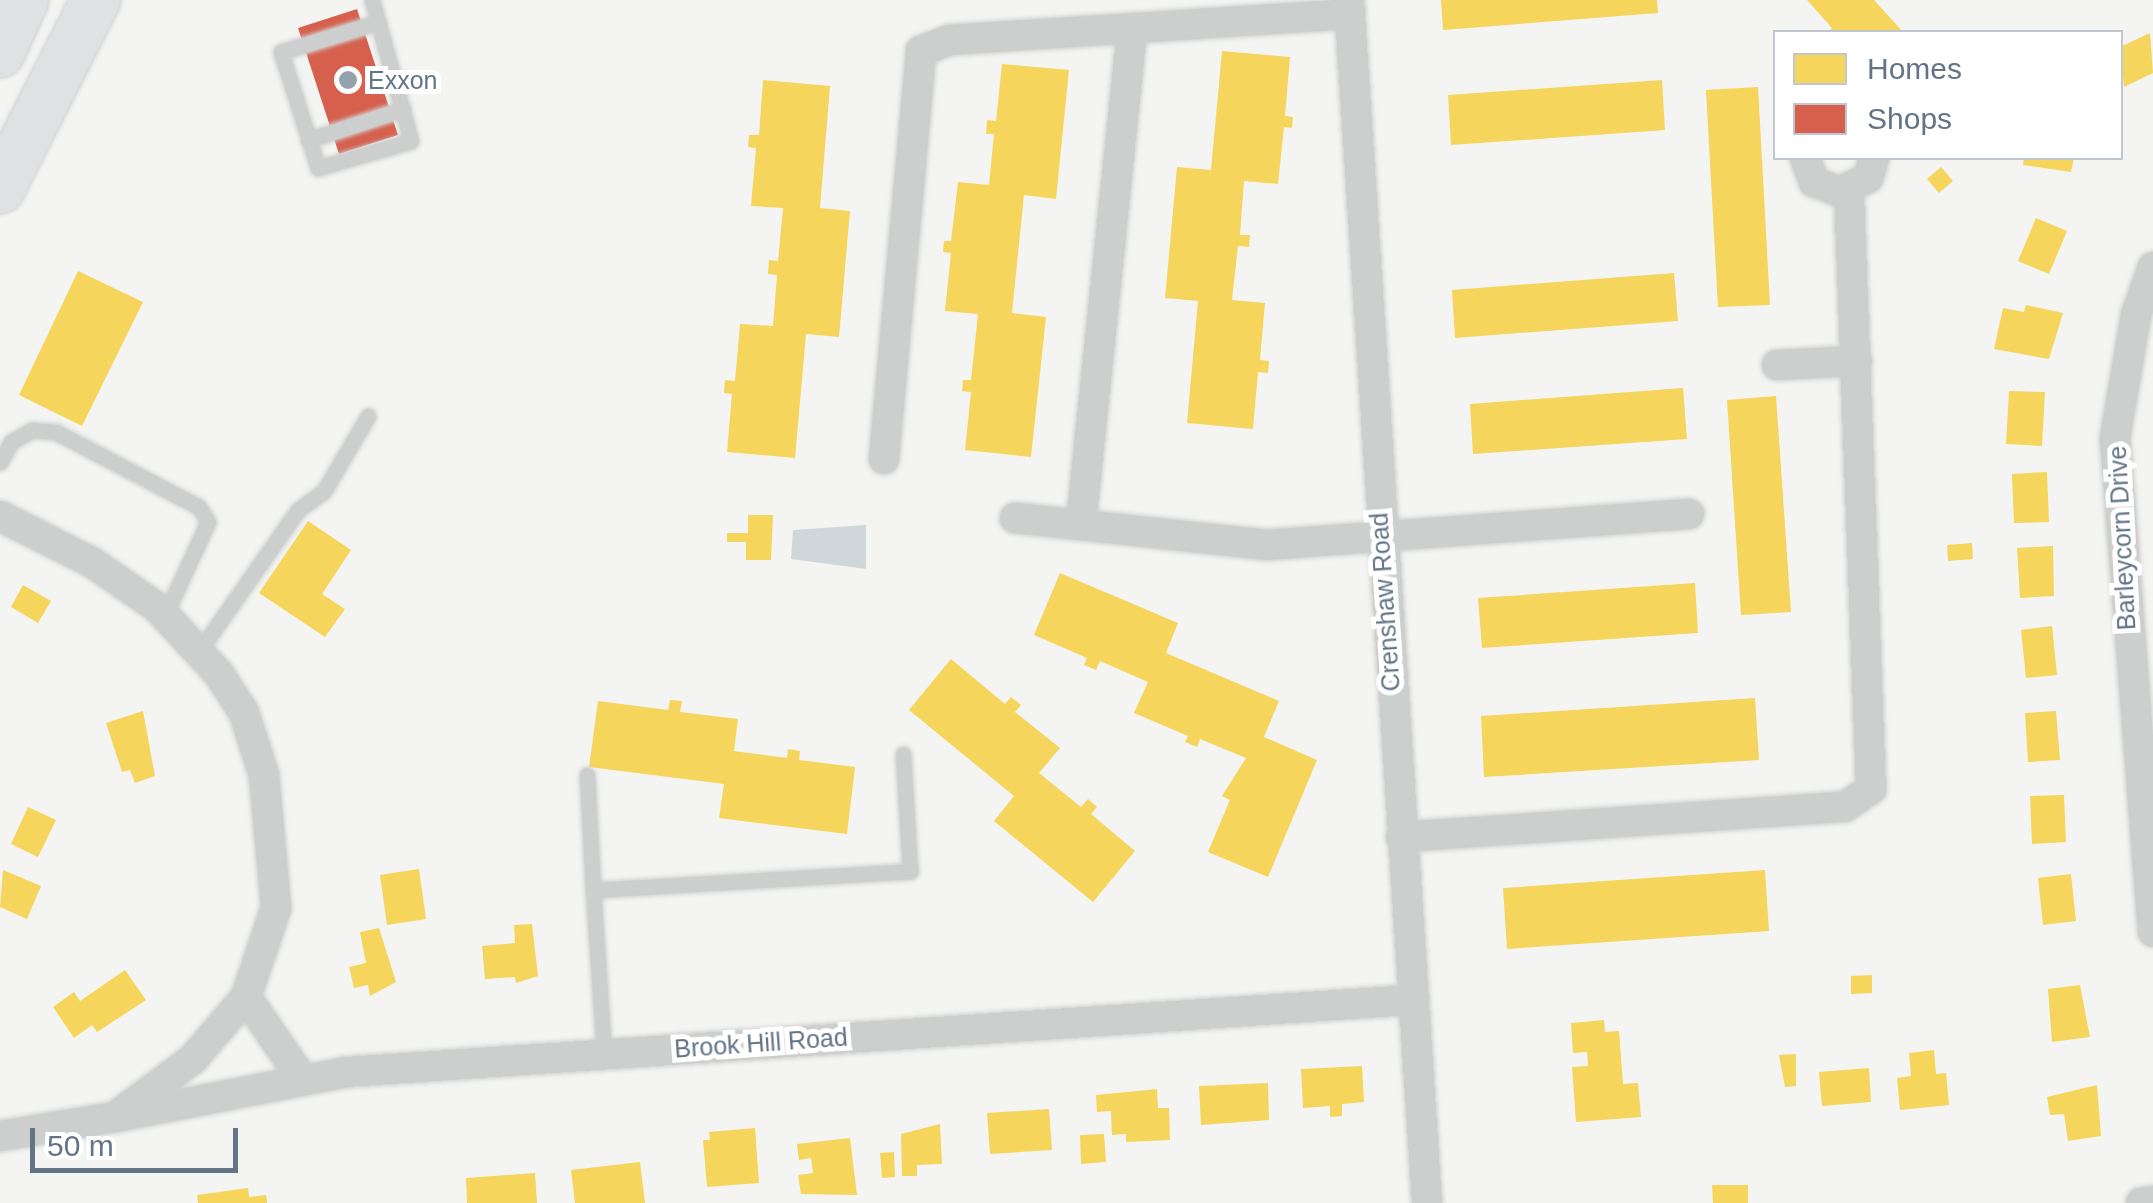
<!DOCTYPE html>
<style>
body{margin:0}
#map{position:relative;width:2153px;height:1203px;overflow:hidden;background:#f4f5f2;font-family:Arial,sans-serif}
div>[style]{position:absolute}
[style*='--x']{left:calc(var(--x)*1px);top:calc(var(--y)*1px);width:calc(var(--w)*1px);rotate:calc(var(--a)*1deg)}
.water>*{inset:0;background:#d0d7da}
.homes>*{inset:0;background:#f6d55c}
.shops>*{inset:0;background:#d6604d}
.roads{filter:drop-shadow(0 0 2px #cfd1d1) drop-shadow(0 0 2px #cfd1d1)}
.lane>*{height:15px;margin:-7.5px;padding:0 7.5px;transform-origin:7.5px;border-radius:7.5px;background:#cdcfcf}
.street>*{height:30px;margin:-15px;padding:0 15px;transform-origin:15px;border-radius:15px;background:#cdcfcf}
.primary>*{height:48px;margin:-24px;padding:0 24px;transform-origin:24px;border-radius:24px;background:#e0e1e2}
.dots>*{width:28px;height:28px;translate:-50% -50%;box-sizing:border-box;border:5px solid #fff;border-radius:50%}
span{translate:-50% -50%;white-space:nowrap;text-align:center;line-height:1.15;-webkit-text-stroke:10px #fff;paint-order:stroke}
.poi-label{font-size:25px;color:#627485}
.left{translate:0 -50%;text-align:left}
.street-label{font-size:25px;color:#627485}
.legend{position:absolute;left:1773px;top:30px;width:350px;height:130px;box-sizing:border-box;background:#fff;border:2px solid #c0c7ce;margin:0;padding:12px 18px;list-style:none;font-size:30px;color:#627485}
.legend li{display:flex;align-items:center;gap:20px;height:50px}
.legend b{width:50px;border:2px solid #c0c7ce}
.scale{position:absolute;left:30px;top:1128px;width:208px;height:45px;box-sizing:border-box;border:5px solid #627485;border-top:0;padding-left:12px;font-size:30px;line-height:35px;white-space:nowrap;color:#627485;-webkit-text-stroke:8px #fff;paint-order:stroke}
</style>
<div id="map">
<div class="water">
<div style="clip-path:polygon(866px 525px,866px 569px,791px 559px,793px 530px)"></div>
</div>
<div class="homes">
<div style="clip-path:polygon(1441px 0,1657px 0,1658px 13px,1443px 30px)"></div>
<div style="clip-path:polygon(1807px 0,1874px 0,1903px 32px,1828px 32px,1832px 28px)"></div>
<div style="clip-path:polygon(2150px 33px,2153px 73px,2124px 87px,2120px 47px)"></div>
<div style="clip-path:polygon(1222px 51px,1290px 57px,1285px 116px,1293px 117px,1292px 128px,1284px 127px,1278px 184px,1244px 181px,1240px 235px,1250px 235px,1249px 247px,1238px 246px,1232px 300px,1265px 303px,1260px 360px,1269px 361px,1268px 373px,1258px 372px,1253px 429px,1187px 423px,1198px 301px,1165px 298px,1177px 167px,1211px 170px)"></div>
<div style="clip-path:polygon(1002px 64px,1069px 70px,1056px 199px,1024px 195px,1012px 313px,1046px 317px,1031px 457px,965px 450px,971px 392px,962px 391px,963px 380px,971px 380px,978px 314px,945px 311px,951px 253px,943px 252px,944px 241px,951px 241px,958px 182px,989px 185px,994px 134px,986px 134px,987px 120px,996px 121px)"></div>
<div style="clip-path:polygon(763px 80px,830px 86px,820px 208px,850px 211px,839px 337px,806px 334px,795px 458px,727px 452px,732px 394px,724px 393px,725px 380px,735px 381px,740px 324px,773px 326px,777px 275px,768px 274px,769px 260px,778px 261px,783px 208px,751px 206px,756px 148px,748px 147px,749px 135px,759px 135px)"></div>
<div style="clip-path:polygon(1662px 80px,1665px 130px,1451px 145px,1448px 95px)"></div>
<div style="clip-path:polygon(1758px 87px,1770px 305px,1718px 307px,1706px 90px)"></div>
<div style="clip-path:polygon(2024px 158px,2074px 158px,2071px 172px,2023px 165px)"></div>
<div style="clip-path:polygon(1941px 167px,1953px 181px,1939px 193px,1927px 179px)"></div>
<div style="clip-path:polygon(2036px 218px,2067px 231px,2049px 274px,2018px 261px)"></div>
<div style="clip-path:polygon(78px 271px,143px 302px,82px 426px,19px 395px)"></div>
<div style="clip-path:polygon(1674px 273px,1678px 321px,1455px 338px,1452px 290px)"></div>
<div style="clip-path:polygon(2026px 305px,2063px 313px,2049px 359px,1994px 349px,2003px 308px,2024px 312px)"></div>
<div style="clip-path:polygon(1683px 388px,1687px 439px,1473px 454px,1470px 404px)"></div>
<div style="clip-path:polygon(2009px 391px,2045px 392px,2042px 446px,2006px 444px)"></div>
<div style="clip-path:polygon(1776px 396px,1791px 612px,1741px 615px,1727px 400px)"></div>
<div style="clip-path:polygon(2047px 472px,2049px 522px,2014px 523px,2012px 474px)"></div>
<div style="clip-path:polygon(748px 515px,773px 515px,771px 560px,746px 560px,746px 542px,727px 542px,727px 533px,748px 533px)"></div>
<div style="clip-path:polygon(308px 521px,351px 550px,322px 594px,345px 609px,325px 637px,259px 593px)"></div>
<div style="clip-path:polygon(1972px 543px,1973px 559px,1948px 561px,1947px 545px)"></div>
<div style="clip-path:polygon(2053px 546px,2054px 596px,2020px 598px,2017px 548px)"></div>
<div style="clip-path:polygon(1060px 573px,1178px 623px,1166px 653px,1279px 701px,1264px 737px,1317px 760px,1268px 877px,1208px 852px,1230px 800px,1222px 796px,1246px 758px,1200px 739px,1197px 747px,1185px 742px,1188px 736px,1134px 713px,1148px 682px,1100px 661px,1096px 670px,1084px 665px,1087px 658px,1034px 635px)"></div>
<div style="clip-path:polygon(1695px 583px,1698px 633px,1482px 648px,1478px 598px)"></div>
<div style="clip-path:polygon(23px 585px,51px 601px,38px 623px,11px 607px)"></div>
<div style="clip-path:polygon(2052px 626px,2057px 675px,2026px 678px,2021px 630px)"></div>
<div style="clip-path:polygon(951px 659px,1005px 704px,1011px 697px,1021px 705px,1015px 712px,1060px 748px,1039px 773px,1081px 807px,1088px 799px,1097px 807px,1091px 814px,1135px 851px,1093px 902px,994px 821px,1014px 796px,909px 710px)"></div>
<div style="clip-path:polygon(1755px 698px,1759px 760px,1484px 777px,1481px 716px)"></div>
<div style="clip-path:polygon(670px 700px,682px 701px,680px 712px,738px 719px,734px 751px,787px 758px,788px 749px,800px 751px,799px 760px,855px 767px,847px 834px,719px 818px,724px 784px,589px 767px,598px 701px,668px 710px)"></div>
<div style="clip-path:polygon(143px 711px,155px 776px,135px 783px,130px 770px,122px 772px,106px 723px)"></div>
<div style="clip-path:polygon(2056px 711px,2060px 760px,2028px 762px,2025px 713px)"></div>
<div style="clip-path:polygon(2064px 795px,2066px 842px,2032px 844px,2030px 796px)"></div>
<div style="clip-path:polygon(28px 807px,56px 820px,38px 857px,11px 844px)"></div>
<div style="clip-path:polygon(419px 869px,426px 919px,387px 925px,380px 875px)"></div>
<div style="clip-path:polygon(3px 870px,41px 886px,27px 919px,0 907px)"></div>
<div style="clip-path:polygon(1765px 870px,1769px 931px,1507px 949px,1503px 888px)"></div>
<div style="clip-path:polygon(2071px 874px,2076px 921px,2043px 925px,2038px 878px)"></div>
<div style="clip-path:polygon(532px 924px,538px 976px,516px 983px,515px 977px,485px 979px,482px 946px,515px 943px,514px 925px)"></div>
<div style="clip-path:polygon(379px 928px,396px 982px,370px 996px,368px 985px,354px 988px,349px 967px,366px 963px,360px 932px)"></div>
<div style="clip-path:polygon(125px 970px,146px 1000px,97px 1032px,92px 1025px,74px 1038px,53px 1007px,74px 992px,80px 1001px)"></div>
<div style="clip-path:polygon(1872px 975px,1872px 993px,1851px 994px,1851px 976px)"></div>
<div style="clip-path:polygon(2080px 985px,2090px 1037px,2052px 1042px,2048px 989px)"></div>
<div style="clip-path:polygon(1604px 1020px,1605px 1032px,1619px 1031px,1623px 1084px,1638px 1083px,1641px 1117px,1576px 1122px,1572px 1067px,1588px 1066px,1587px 1052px,1573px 1053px,1571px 1023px)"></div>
<div style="clip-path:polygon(1934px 1050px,1936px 1074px,1946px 1073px,1949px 1105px,1900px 1110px,1897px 1078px,1911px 1076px,1909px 1053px)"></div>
<div style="clip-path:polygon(1796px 1054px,1796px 1086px,1785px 1087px,1779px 1055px)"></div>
<div style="clip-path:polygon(1362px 1066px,1364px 1102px,1342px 1104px,1342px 1116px,1330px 1117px,1330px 1106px,1303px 1108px,1301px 1069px)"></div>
<div style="clip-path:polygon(1869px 1068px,1871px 1102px,1822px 1106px,1819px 1072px)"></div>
<div style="clip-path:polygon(1268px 1083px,1269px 1120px,1201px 1125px,1199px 1086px)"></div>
<div style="clip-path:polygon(2097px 1085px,2101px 1136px,2068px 1141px,2064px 1114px,2050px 1115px,2047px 1097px)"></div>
<div style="clip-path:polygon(1157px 1089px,1158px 1108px,1169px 1108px,1170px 1140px,1126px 1142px,1126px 1134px,1112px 1135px,1111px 1111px,1097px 1112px,1096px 1095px)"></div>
<div style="clip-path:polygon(1049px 1109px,1052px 1150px,990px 1154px,987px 1113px)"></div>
<div style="clip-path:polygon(940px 1124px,942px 1164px,917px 1165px,917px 1176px,902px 1176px,901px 1134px)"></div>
<div style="clip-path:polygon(755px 1128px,759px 1183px,707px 1187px,703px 1140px,710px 1140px,709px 1132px)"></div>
<div style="clip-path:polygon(1104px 1134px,1106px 1162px,1081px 1164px,1080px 1135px)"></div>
<div style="clip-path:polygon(850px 1138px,857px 1195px,801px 1194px,798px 1175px,813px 1173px,811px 1158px,799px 1160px,797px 1144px)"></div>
<div style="clip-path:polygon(894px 1152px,895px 1177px,882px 1178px,880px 1153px)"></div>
<div style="clip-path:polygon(640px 1162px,645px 1203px,575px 1203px,571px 1170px)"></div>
<div style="clip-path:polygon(535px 1173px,537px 1203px,467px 1203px,466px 1178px)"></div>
<div style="clip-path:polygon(1712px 1185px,1748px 1185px,1748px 1203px,1713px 1203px)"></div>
<div style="clip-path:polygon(248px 1188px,249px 1197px,266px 1195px,267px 1203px,198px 1203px,197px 1195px)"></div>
</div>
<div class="shops">
<div style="clip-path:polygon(357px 9px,398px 135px,339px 154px,298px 28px)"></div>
</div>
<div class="roads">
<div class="lane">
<div style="--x:372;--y:0;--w:146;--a:74.5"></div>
<div style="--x:411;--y:141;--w:97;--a:163.8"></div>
<div style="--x:318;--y:168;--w:122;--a:-107.7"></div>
<div style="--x:281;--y:52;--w:102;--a:-17.2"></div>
<div style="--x:308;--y:140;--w:100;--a:-18.1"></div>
<div style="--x:0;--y:462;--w:23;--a:-61"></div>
<div style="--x:11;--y:442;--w:24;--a:-30"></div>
<div style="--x:32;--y:430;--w:24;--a:5"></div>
<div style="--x:56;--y:432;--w:161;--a:27.7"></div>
<div style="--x:199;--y:507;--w:17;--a:59"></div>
<div style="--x:208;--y:522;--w:102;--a:114.8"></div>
<div style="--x:200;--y:650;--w:171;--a:-55"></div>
<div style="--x:298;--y:510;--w:32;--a:-36"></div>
<div style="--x:324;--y:491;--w:87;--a:-59.6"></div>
<div style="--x:587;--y:775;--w:115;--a:87"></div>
<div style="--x:604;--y:1054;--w:164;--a:-93.8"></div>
<div style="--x:593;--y:890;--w:318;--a:-3.4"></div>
<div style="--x:910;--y:871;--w:117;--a:-93.4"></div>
</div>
<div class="street">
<div style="--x:1349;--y:0;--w:1206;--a:86.29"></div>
<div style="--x:1805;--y:158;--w:26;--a:69"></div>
<div style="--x:1814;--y:182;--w:28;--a:21"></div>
<div style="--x:1840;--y:192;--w:31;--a:-27"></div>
<div style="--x:1868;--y:178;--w:21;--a:-73"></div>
<div style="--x:2153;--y:267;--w:51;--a:109.5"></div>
<div style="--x:2136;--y:315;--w:125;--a:99.7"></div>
<div style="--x:2115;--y:438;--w:495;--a:85.6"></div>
<div style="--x:1777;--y:365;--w:80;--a:-2.9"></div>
<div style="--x:884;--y:459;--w:410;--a:-84.8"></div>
<div style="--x:921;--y:51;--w:30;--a:-21"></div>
<div style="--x:949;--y:40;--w:401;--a:-3.7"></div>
<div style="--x:0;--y:516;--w:104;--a:26.8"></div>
<div style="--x:93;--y:563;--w:79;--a:34.7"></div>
<div style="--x:158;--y:608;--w:90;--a:47.3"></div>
<div style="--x:219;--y:674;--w:46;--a:57.3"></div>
<div style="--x:244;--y:713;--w:65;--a:72.1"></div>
<div style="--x:264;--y:775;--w:134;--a:84.8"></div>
<div style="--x:276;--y:908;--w:94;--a:108.6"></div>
<div style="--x:246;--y:997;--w:82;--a:130.5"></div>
<div style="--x:193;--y:1059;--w:97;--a:143.4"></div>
<div style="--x:115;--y:1117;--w:117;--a:170.6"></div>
<div style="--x:1015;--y:518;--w:252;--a:6.1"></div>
<div style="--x:1266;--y:545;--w:424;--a:-4.2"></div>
<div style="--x:1081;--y:524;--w:498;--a:-84.1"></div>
<div style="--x:1401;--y:837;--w:445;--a:-3.9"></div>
<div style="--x:1845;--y:807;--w:32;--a:-35"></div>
<div style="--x:1871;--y:789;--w:598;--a:-92.11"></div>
<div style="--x:246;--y:997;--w:101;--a:55.5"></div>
<div style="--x:115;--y:1117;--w:235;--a:-11"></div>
<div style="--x:346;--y:1072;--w:1067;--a:-3.87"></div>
<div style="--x:2141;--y:1203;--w:12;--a:-9"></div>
</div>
<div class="primary">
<div style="--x:0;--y:53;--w:58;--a:-65.6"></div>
<div style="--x:0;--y:189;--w:212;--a:-63.1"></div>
</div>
</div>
<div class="dots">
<div style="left:348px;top:80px;background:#95a1ab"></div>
</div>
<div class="poi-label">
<span class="left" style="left:368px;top:80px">Exxon</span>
</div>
<div class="street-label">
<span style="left:2122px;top:538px;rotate:-93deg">Barleycorn Drive</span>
<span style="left:1385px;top:602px;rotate:-94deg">Crenshaw Road</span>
<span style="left:761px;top:1043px;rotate:-4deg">Brook Hill Road</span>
</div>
<ul class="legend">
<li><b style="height:28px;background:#f6d55c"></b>Homes</li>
<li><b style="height:28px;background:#d6604d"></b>Shops</li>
</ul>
<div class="scale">50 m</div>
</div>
